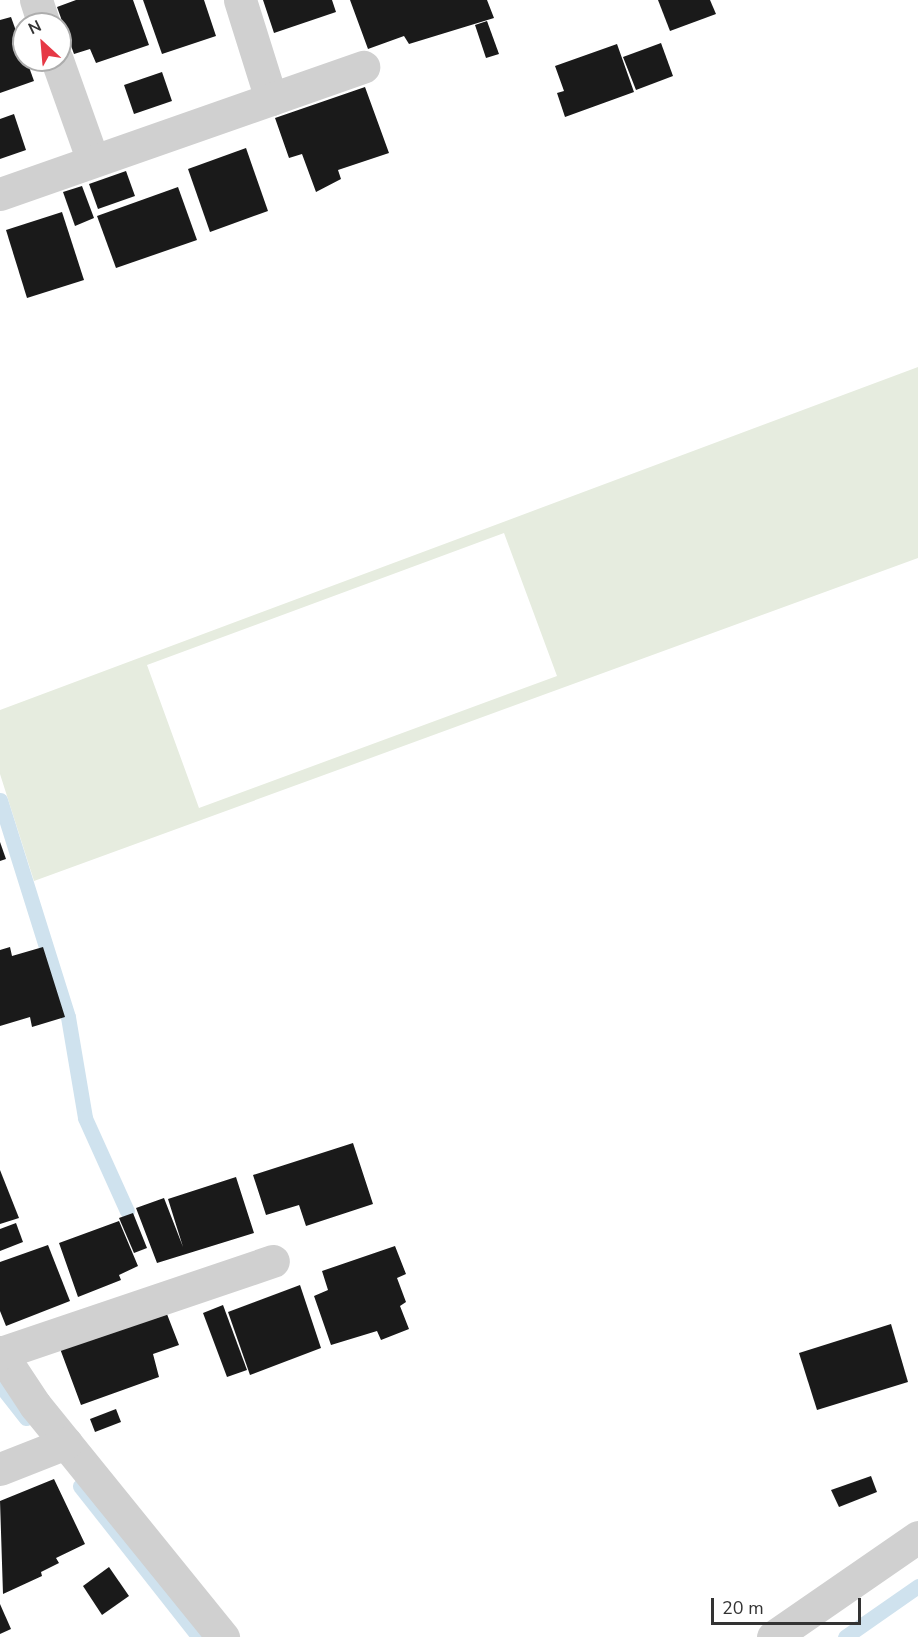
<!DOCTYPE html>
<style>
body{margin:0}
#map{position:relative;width:918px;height:1637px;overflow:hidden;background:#fff;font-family:"Nunito Sans",sans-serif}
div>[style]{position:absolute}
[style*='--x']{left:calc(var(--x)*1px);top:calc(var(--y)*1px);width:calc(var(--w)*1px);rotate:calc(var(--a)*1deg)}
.green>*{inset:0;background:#e6ecdf}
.stream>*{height:15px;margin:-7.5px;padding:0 7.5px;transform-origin:7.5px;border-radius:7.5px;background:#cfe2ee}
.building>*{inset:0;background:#1a1a1a}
.street>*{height:33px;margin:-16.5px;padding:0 16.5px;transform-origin:16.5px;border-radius:16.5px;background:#d0d0d0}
span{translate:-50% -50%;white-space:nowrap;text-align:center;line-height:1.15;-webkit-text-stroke:6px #fff;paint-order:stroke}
.north{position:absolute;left:12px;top:12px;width:60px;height:60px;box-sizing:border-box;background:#fff;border:2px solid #adadad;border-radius:50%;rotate:334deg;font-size:16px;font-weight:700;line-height:24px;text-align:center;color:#333}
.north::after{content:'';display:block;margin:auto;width:21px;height:27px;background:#e63946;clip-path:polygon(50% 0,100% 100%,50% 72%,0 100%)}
.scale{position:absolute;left:711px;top:1598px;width:150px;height:27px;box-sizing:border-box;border:3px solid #333;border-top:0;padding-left:8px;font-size:18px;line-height:21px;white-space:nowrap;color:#333;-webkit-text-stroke:4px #fff;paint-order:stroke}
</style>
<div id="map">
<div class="green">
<div style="clip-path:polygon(evenodd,918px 367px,918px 558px,34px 881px,0 774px,0 710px,918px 367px,504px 533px,557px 676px,199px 808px,147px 665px,504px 533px)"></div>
</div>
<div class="stream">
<div style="--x:0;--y:800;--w:227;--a:72.6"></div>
<div style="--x:68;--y:1017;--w:102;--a:80.4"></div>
<div style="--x:85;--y:1118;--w:102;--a:65.7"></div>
<div style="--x:0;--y:1385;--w:42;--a:51.8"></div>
<div style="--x:80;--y:1486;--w:192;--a:51.8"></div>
<div style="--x:845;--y:1637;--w:89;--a:-34.9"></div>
</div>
<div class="building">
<div style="clip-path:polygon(76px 0,133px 0,149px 45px,96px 63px,90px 49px,74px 54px,57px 7px)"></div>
<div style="clip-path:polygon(143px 0,204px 0,216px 36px,162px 54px)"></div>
<div style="clip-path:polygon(263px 0,332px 0,336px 12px,274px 33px)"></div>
<div style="clip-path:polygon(350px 0,487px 0,494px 18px,409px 44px,404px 36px,368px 49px)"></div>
<div style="clip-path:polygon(658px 0,710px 0,716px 14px,670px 31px)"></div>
<div style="clip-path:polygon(11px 17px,34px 81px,0 93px,0 20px)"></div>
<div style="clip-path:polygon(487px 21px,499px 54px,486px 58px,475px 25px)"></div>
<div style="clip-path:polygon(661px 43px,673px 76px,636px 90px,623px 57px)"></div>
<div style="clip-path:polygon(617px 44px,634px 92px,565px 117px,557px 93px,564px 91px,555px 66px)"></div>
<div style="clip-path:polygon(162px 72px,172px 101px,134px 114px,124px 85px)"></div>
<div style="clip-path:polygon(365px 87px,389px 153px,338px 170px,341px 179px,316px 192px,302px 154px,289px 158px,275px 118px)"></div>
<div style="clip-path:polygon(14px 114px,26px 150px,0 159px,0 119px)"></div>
<div style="clip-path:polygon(246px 148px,268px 211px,210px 232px,188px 169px)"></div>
<div style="clip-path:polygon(126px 171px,135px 196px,98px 209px,89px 184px)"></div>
<div style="clip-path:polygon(82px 186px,94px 218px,75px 226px,63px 192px)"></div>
<div style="clip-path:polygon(178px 187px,197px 240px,116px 268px,97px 216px)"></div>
<div style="clip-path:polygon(62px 212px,84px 280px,27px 298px,6px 230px)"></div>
<div style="clip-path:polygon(0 842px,6px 859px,0 861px)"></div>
<div style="clip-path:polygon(10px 947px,12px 956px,43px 947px,65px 1017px,32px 1027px,30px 1017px,0 1026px,0 950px)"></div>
<div style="clip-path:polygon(353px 1143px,373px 1204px,306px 1226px,299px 1205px,266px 1215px,253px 1175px)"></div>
<div style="clip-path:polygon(0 1170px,19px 1218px,0 1224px)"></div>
<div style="clip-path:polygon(236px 1177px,254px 1233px,157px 1263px,136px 1208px,164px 1198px,183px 1247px,168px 1199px)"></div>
<div style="clip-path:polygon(133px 1213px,147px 1248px,134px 1253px,119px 1218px)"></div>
<div style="clip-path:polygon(119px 1221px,138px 1266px,119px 1275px,121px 1280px,78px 1297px,59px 1243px)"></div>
<div style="clip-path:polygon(16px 1223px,23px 1242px,0 1251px,0 1229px)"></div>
<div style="clip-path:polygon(48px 1245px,70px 1301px,6px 1326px,0 1311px,0 1262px)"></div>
<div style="clip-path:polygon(395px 1246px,406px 1274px,397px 1278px,406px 1302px,400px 1306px,409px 1329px,381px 1340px,377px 1331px,331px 1345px,314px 1296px,328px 1290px,322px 1271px)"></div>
<div style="clip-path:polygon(300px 1285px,321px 1348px,250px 1375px,228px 1312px)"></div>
<div style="clip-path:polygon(223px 1305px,247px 1370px,227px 1377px,203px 1313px)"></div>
<div style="clip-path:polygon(165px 1309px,179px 1345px,153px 1354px,159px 1377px,81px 1405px,59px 1346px)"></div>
<div style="clip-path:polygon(891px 1324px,908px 1382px,817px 1410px,799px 1353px)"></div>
<div style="clip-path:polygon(116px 1409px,121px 1422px,95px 1432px,90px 1419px)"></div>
<div style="clip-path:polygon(871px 1476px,877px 1492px,839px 1507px,831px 1490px)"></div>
<div style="clip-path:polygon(54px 1479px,85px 1544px,56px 1558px,59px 1563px,41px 1572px,42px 1576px,3px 1594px,0 1501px)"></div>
<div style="clip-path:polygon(109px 1567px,129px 1596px,102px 1615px,83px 1586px)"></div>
<div style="clip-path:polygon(0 1604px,11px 1629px,0 1634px)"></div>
</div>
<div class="street">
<div style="--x:36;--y:0;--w:25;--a:72"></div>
<div style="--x:240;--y:0;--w:104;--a:72.6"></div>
<div style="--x:57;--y:60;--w:107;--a:70.4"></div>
<div style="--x:0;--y:194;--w:385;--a:-19.3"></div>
<div style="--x:0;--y:1352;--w:64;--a:56.6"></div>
<div style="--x:35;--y:1405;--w:299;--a:51"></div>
<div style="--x:1;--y:1353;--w:287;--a:-18.7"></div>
<div style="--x:0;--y:1469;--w:71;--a:-21.5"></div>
<div style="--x:773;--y:1637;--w:176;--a:-34.6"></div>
</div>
<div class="north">N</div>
<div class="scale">20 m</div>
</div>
